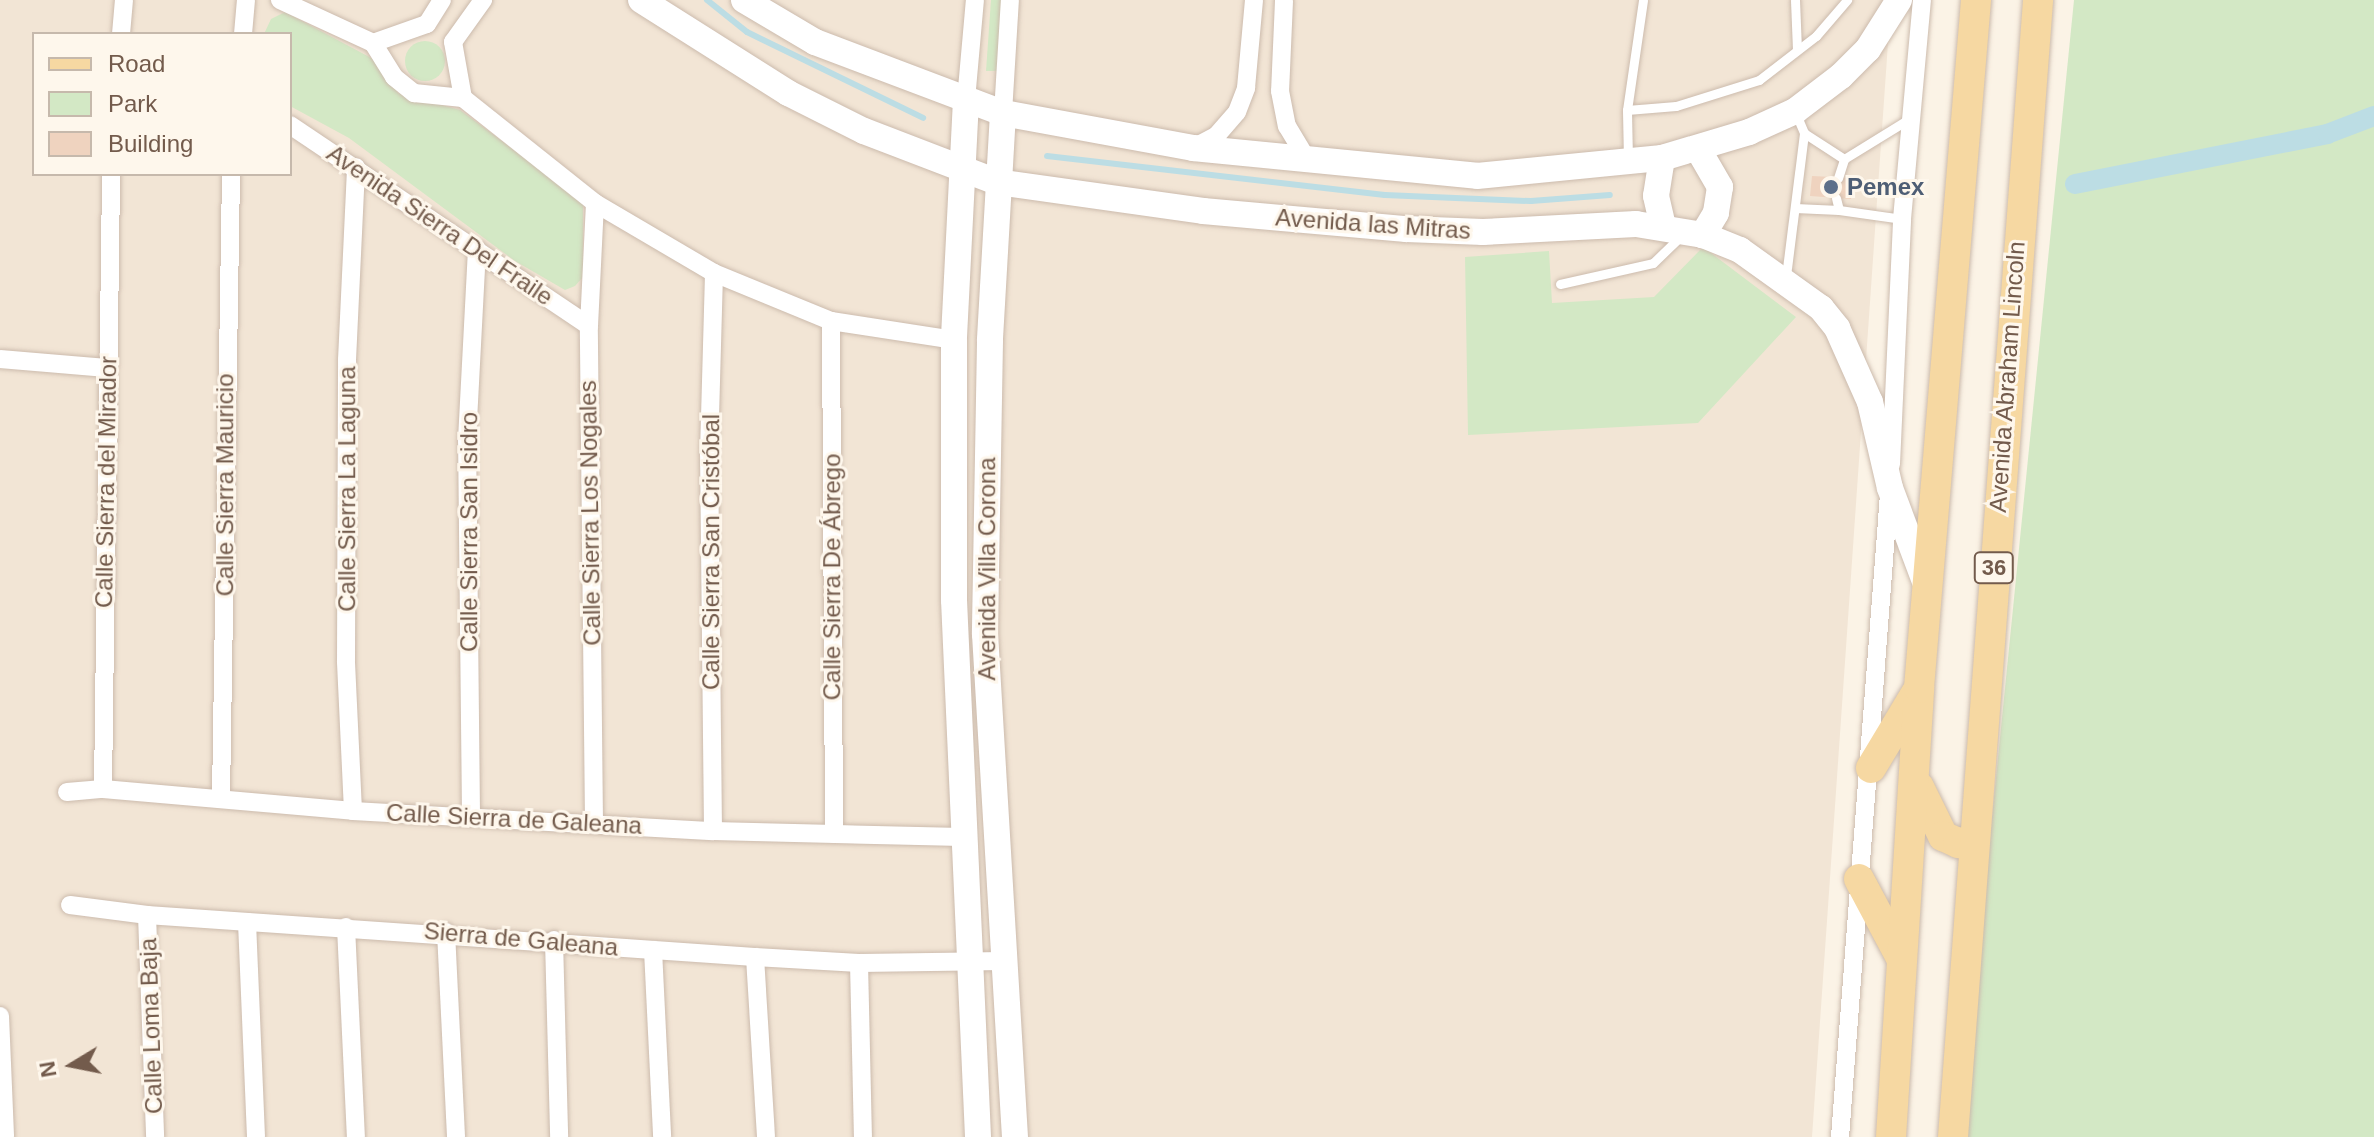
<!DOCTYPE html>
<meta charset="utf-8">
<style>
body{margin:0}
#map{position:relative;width:2374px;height:1137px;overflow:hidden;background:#fbf3e6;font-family:Helvetica,sans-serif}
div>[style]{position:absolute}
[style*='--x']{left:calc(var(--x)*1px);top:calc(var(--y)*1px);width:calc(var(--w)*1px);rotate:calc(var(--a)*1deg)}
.residential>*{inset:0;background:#f2e5d5}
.green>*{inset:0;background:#d3e8c5}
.round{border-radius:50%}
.stream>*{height:6px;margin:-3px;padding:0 3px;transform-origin:3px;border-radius:3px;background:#bcdde4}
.canal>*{height:20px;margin:-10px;padding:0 10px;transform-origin:10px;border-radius:10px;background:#bcdde4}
.building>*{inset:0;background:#efd3bf}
.roads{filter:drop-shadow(0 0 2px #ccbbad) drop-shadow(0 0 2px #ccbbad)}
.lane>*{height:9px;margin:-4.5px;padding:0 4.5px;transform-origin:4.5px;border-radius:4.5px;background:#fff}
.street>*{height:18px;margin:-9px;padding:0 9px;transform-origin:9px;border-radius:9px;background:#fff}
.secondary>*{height:26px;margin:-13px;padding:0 13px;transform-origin:13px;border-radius:13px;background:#fff}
.primary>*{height:30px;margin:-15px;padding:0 15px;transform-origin:15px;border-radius:15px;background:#f6d8a2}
.dots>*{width:22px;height:22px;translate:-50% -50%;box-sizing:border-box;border:4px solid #fef7ec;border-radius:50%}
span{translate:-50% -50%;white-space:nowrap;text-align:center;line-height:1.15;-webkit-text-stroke:6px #fef7ec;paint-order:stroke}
.shield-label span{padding:2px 6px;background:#fef7ec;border:2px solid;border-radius:6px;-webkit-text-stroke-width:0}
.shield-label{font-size:22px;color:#735b4c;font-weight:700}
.service-label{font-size:24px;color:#4e5e75;font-weight:700}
.left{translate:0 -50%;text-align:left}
.street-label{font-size:24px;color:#735b4c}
.legend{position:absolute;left:32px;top:32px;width:260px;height:144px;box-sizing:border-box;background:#fef7ec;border:2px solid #c6b9ac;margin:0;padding:10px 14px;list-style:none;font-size:24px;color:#735b4c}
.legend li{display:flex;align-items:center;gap:16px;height:40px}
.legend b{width:40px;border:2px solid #c6b9ac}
.north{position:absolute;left:32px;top:1025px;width:80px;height:80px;-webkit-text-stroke:6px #fef7ec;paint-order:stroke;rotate:260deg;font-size:22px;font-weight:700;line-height:32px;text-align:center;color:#735b4c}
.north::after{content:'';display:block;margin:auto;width:28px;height:36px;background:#735b4c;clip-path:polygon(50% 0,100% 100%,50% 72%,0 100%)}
</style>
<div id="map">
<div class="residential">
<div style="clip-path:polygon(evenodd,0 0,1891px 0,1812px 1137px,0 1137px,0 0,34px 34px,290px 34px,290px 174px,34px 174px,34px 34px)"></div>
</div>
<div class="green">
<div style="clip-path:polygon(991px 0,1005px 0,998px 71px,986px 71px)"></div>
<div style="clip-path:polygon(2074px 0,2374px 0,2374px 1137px,1960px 1137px)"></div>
<div style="clip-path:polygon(285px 12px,375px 60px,398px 93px,460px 110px,583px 201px,583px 277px,575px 286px,565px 290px,515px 261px,349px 138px,290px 106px,290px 34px,264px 34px,271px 19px)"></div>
<div class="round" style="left:405px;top:41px;width:40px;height:40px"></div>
<div style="clip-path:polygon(1703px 247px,1796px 317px,1698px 423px,1468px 435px,1465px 257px,1549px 251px,1552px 303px,1654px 297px)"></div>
</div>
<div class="stream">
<div style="--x:707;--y:0;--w:51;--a:38.7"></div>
<div style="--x:747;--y:32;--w:196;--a:26"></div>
<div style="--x:1047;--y:156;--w:340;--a:6.6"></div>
<div style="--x:1385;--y:195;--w:146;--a:2.4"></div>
<div style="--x:1531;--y:201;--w:79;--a:-4.3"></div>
</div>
<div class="canal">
<div style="--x:2075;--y:184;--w:257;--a:-11.2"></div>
<div style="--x:2327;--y:134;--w:50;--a:-21"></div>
</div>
<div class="building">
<div style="clip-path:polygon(1812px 176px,1852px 178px,1851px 199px,1810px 196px)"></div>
</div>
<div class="roads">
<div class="lane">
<div style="--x:1795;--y:0;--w:49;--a:87.7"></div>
<div style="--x:1627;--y:110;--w:49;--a:-4.7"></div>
<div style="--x:1676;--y:106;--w:87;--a:-17.4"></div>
<div style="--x:1759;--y:80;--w:72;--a:-37.7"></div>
<div style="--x:1816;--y:36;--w:48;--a:-49.3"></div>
<div style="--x:1796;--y:114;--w:21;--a:67"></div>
<div style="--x:1804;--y:133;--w:48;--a:33"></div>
<div style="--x:1628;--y:159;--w:49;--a:-91.2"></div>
<div style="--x:1627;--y:110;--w:111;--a:-81.7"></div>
<div style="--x:1838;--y:178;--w:20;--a:-72"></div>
<div style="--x:1844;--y:159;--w:76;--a:-31.6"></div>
<div style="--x:1836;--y:198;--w:12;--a:76"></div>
<div style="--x:1839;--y:210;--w:64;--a:8.1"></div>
<div style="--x:1795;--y:208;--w:44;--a:2.6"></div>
<div style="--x:1786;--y:276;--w:144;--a:-82.8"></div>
<div style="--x:1560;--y:284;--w:95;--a:-12.7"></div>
<div style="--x:1653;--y:263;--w:37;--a:-44"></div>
</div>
<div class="street">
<div style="--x:280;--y:0;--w:102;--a:24.8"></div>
<div style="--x:373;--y:43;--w:40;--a:58"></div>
<div style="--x:394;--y:77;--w:26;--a:39"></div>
<div style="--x:414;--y:93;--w:49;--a:5.8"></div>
<div style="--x:463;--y:98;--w:169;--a:38.5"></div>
<div style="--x:595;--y:203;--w:138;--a:30.5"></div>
<div style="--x:714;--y:273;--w:126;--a:22.3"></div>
<div style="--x:831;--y:321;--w:124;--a:8.8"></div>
<div style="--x:1284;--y:1;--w:90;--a:92.5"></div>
<div style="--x:1280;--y:91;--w:36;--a:79"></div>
<div style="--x:1287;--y:126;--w:37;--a:59"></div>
<div style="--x:121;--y:34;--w:34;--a:-85"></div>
<div style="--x:243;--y:34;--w:34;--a:-85"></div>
<div style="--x:373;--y:43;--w:57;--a:-19.4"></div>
<div style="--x:427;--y:24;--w:28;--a:-58"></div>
<div style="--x:463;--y:98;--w:57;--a:-100.1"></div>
<div style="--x:453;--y:42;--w:52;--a:-54.5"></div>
<div style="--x:966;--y:100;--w:100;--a:-84.9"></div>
<div style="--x:1003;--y:113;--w:113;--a:-86.5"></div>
<div style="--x:290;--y:125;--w:360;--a:33.9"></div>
<div style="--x:1193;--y:148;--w:27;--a:-28"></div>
<div style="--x:1217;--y:135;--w:30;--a:-49"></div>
<div style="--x:1237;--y:112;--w:26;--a:-69"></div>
<div style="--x:1246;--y:88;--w:88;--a:-84.8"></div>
<div style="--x:831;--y:321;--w:513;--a:89.66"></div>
<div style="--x:0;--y:359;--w:107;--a:4.8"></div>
<div style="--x:1891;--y:464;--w:245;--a:-87.4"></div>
<div style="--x:1902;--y:219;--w:220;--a:-84.8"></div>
<div style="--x:103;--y:789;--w:615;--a:-89.25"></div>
<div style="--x:67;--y:792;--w:36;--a:-5"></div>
<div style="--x:103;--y:789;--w:251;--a:5"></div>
<div style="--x:353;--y:811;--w:361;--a:3.2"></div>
<div style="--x:713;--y:831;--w:249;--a:1.4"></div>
<div style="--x:221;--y:797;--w:623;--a:-89.08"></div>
<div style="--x:353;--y:811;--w:150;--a:-92.7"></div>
<div style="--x:346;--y:661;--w:301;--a:-89.8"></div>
<div style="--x:347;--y:360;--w:193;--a:-87.3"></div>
<div style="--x:471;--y:815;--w:375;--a:-90.6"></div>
<div style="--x:467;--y:440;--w:191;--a:-87"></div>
<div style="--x:594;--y:823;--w:497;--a:-90.6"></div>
<div style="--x:589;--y:326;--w:123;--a:-87.2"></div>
<div style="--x:713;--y:831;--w:378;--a:-90.6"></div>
<div style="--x:709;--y:453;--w:180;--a:-88.4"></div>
<div style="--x:70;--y:905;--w:78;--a:7.4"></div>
<div style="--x:147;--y:915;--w:609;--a:3.95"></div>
<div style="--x:755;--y:957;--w:104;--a:3.3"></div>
<div style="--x:859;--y:963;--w:145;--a:-0.8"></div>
<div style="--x:147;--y:915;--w:222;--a:87.9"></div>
<div style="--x:247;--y:922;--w:215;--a:87.6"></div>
<div style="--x:346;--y:927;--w:210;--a:87.3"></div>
<div style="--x:446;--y:932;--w:205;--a:87.2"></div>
<div style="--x:554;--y:940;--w:197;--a:88.5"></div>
<div style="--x:653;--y:950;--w:187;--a:87.2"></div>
<div style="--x:755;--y:957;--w:180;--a:86.5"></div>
<div style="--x:859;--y:963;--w:174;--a:88.7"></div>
<div style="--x:0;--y:1016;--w:121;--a:87.6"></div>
<div style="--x:1840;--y:1137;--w:645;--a:-85.64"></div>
</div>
<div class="secondary">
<div style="--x:641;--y:0;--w:174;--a:32.3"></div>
<div style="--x:788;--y:93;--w:85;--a:26.6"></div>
<div style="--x:864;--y:131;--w:142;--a:21"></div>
<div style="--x:997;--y:182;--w:208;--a:8"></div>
<div style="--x:1203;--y:211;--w:204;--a:5.1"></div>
<div style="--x:1406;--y:229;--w:77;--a:2.2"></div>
<div style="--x:1483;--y:232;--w:153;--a:-3"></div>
<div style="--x:1636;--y:224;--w:68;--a:9.3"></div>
<div style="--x:1703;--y:235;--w:40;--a:22"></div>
<div style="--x:1740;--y:250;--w:100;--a:35.6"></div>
<div style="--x:1821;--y:308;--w:26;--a:51"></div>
<div style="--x:1837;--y:328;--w:81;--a:66"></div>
<div style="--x:1870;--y:402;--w:88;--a:76.9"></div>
<div style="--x:1890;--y:488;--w:106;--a:69.5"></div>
<div style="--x:744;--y:0;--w:82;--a:30.6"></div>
<div style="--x:815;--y:42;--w:201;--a:20.7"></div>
<div style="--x:1003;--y:113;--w:193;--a:10.4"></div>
<div style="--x:1193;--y:148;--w:285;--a:5.6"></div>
<div style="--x:1477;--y:176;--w:186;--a:-5.6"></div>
<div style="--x:1662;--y:158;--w:91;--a:-16.6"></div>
<div style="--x:1749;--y:132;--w:51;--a:-24.5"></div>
<div style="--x:1795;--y:111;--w:58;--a:-37.3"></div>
<div style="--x:1841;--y:76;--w:38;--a:-45"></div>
<div style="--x:1868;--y:49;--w:58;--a:-57.7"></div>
<div style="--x:966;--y:100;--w:240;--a:92.9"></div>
<div style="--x:954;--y:340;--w:260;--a:90"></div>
<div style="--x:954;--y:600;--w:538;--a:87.44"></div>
<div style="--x:1003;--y:113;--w:228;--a:93.3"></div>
<div style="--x:990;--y:341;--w:293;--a:91"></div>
<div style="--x:985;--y:634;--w:504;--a:86.59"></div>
<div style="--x:1698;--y:149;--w:44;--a:59.9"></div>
<div style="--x:1720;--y:187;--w:26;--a:99"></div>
<div style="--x:1716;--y:213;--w:26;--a:121"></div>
<div style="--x:1662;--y:158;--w:38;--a:99"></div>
<div style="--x:1656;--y:196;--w:32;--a:77"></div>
</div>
<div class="primary">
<div style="--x:1871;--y:768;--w:87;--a:-59"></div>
<div style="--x:1919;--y:787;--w:55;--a:63.9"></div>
<div style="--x:1943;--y:836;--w:17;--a:25"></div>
<div style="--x:1958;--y:843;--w:16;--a:-7"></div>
<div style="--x:1859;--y:879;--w:89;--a:62"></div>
<div style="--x:1891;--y:1137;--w:450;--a:-86.4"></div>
<div style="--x:1919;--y:688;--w:690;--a:-85.26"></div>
<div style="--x:1953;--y:1137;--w:1140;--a:-85.72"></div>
</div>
</div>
<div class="dots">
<div style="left:1831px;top:187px;background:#5c6f8a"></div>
</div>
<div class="shield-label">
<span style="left:1994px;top:568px">36</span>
</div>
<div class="service-label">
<span class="left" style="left:1847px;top:187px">Pemex</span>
</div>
<div class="street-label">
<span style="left:1373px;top:224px;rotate:4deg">Avenida las Mitras</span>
<span style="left:440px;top:225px;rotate:34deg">Avenida Sierra Del Fraile</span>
<span style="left:2007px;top:377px;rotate:-86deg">Avenida Abraham Lincoln</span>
<span style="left:106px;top:482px;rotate:-89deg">Calle Sierra del Mirador</span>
<span style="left:225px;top:485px;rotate:-90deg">Calle Sierra Mauricio</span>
<span style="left:347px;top:489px;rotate:-90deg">Calle Sierra La Laguna</span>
<span style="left:590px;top:513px;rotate:-91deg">Calle Sierra Los Nogales</span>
<span style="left:469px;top:532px;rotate:-90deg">Calle Sierra San Isidro</span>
<span style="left:711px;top:552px;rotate:-90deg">Calle Sierra San Cristóbal</span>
<span style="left:987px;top:569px;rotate:-90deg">Avenida Villa Corona</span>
<span style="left:832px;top:577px;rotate:-90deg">Calle Sierra De Ábrego</span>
<span style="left:514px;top:819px;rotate:3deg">Calle Sierra de Galeana</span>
<span style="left:521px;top:939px;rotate:5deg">Sierra de Galeana</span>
<span style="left:151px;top:1026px;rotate:-92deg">Calle Loma Baja</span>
</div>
<ul class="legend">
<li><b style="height:10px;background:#f6d8a2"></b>Road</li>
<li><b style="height:22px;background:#d3e8c5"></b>Park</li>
<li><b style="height:22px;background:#efd3bf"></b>Building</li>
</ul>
<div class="north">N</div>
</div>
